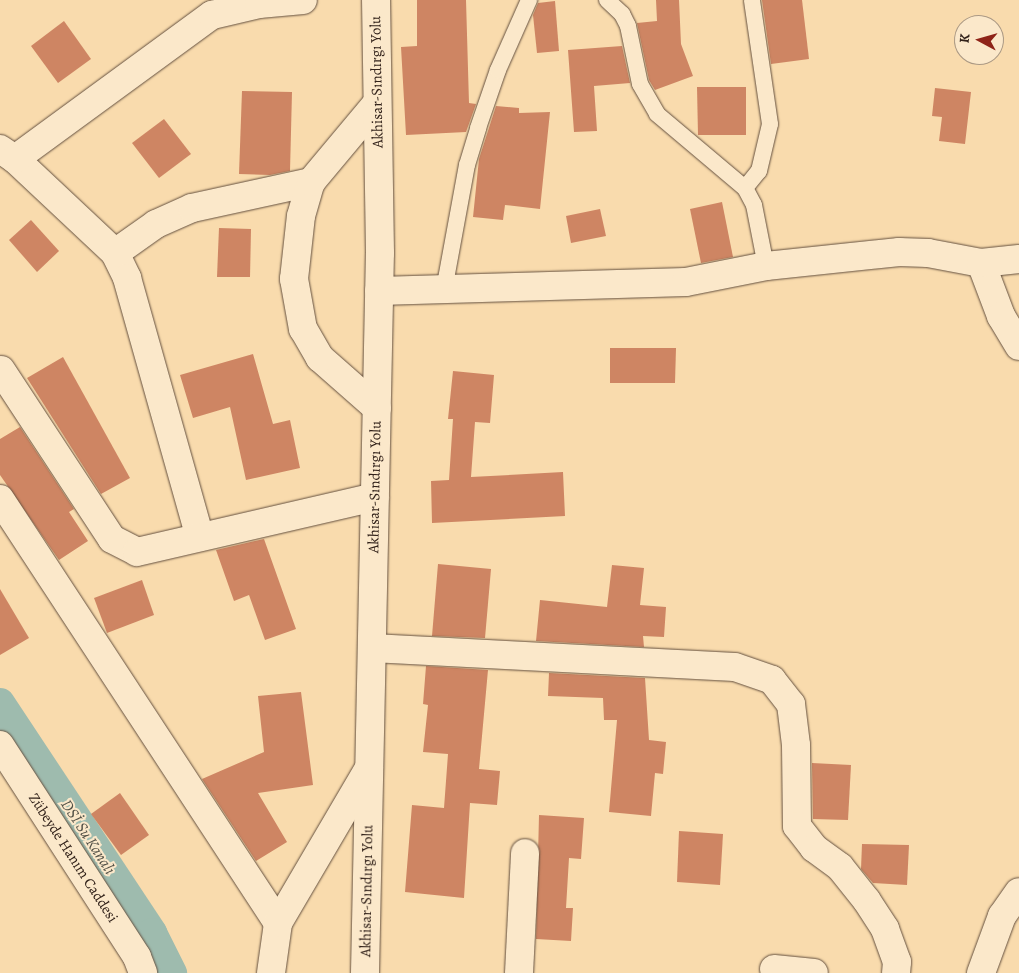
<!DOCTYPE html>
<meta charset="utf-8">
<style>
body{margin:0}
#map{position:relative;width:1019px;height:973px;overflow:hidden;background:#f9dbad;font-family:Alegreya,serif}
div>[style]{position:absolute}
[style*='--x']{left:calc(var(--x)*1px);top:calc(var(--y)*1px);width:calc(var(--w)*1px);rotate:calc(var(--a)*1deg)}
.canal>*{height:30px;margin:-15px;padding:0 15px;transform-origin:15px;border-radius:15px;background:#9ebbae}
.building>*{inset:0;background:#ce8563}
.roads{filter:drop-shadow(0 0 1px #64503f) drop-shadow(0 0 1px #64503f)}
.service>*{height:16px;margin:-8px;padding:0 8px;transform-origin:8px;border-radius:8px;background:#fbe8ca}
.minor>*{height:28px;margin:-14px;padding:0 14px;transform-origin:14px;border-radius:14px;background:#fbe8ca}
.tertiary>*{height:28px;margin:-14px;padding:0 14px;transform-origin:14px;border-radius:14px;background:#fbe8ca}
.secondary>*{height:28px;margin:-14px;padding:0 14px;transform-origin:14px;border-radius:14px;background:#fbe8ca}
span{translate:-50% -50%;white-space:nowrap;text-align:center;line-height:1.15;-webkit-text-stroke:4px #fbe8ca;paint-order:stroke}
.street-label{font-size:15px;color:#32221a}
.water-label{font-size:16px;color:#525046;font-style:italic}
.north{position:absolute;left:954px;top:15px;width:50px;height:50px;box-sizing:border-box;background:#fbe8ca;border:1px solid #ab9984;border-radius:50%;rotate:276deg;font-size:14px;font-weight:700;line-height:20px;text-align:center;color:#32221a}
.north::after{content:'';display:block;margin:auto;width:18px;height:22px;background:#8f2418;clip-path:polygon(50% 0,100% 100%,50% 72%,0 100%)}
</style>
<div id="map">
<div class="canal">
<div style="--x:0;--y:703;--w:276;--a:56.5"></div>
<div style="--x:152;--y:933;--w:45;--a:63.4"></div>
</div>
<div class="building">
<div style="clip-path:polygon(417px 0,466px 0,469px 103px,476px 104px,466px 132px,406px 135px,401px 47px,417px 46px)"></div>
<div style="clip-path:polygon(656px 0,679px 0,681px 44px,693px 76px,655px 90px,649px 80px,637px 23px,657px 21px)"></div>
<div style="clip-path:polygon(762px 0,802px 0,809px 59px,771px 64px)"></div>
<div style="clip-path:polygon(555px 1px,559px 51px,537px 53px,533px 15px,538px 3px)"></div>
<div style="clip-path:polygon(64px 21px,91px 59px,58px 83px,31px 46px)"></div>
<div style="clip-path:polygon(622px 46px,630px 83px,594px 86px,597px 131px,574px 132px,568px 50px)"></div>
<div style="clip-path:polygon(697px 87px,746px 87px,746px 135px,698px 135px)"></div>
<div style="clip-path:polygon(935px 88px,971px 92px,965px 144px,939px 141px,942px 117px,932px 116px)"></div>
<div style="clip-path:polygon(242px 91px,292px 92px,290px 171px,270px 175px,239px 174px)"></div>
<div style="clip-path:polygon(496px 106px,519px 108px,519px 113px,550px 112px,540px 209px,505px 205px,503px 220px,473px 217px,479px 159px)"></div>
<div style="clip-path:polygon(164px 119px,191px 154px,159px 178px,132px 143px)"></div>
<div style="clip-path:polygon(722px 202px,733px 257px,701px 263px,690px 209px)"></div>
<div style="clip-path:polygon(600px 209px,606px 236px,571px 243px,566px 216px)"></div>
<div style="clip-path:polygon(31px 220px,59px 251px,37px 272px,9px 240px)"></div>
<div style="clip-path:polygon(219px 228px,251px 229px,250px 277px,217px 277px)"></div>
<div style="clip-path:polygon(610px 348px,676px 348px,675px 383px,610px 383px)"></div>
<div style="clip-path:polygon(253px 354px,273px 424px,290px 420px,300px 468px,246px 480px,230px 407px,193px 418px,180px 375px)"></div>
<div style="clip-path:polygon(63px 357px,130px 478px,101px 494px,27px 378px)"></div>
<div style="clip-path:polygon(453px 371px,494px 375px,490px 423px,475px 422px,471px 477px,563px 472px,565px 516px,432px 523px,431px 481px,449px 480px,453px 419px,448px 419px)"></div>
<div style="clip-path:polygon(20px 427px,74px 509px,69px 512px,88px 541px,59px 560px,0 475px,0 439px)"></div>
<div style="clip-path:polygon(264px 539px,296px 629px,265px 640px,249px 595px,234px 601px,216px 550px)"></div>
<div style="clip-path:polygon(438px 564px,491px 569px,485px 638px,432px 636px)"></div>
<div style="clip-path:polygon(612px 565px,644px 568px,640px 605px,666px 607px,664px 637px,643px 636px,644px 647px,536px 641px,540px 600px,607px 607px)"></div>
<div style="clip-path:polygon(142px 580px,154px 615px,107px 633px,94px 598px)"></div>
<div style="clip-path:polygon(0 589px,29px 638px,0 655px)"></div>
<div style="clip-path:polygon(426px 666px,488px 670px,479px 769px,500px 771px,497px 805px,470px 803px,464px 898px,405px 892px,412px 805px,444px 808px,448px 754px,423px 752px,428px 705px,423px 704px)"></div>
<div style="clip-path:polygon(549px 673px,645px 678px,649px 740px,666px 742px,663px 774px,655px 773px,651px 816px,609px 812px,617px 720px,604px 720px,603px 698px,548px 696px)"></div>
<div style="clip-path:polygon(301px 692px,313px 785px,258px 793px,287px 842px,256px 861px,202px 779px,264px 752px,258px 696px)"></div>
<div style="clip-path:polygon(812px 763px,851px 765px,848px 820px,813px 819px)"></div>
<div style="clip-path:polygon(120px 793px,149px 835px,121px 855px,91px 814px)"></div>
<div style="clip-path:polygon(539px 815px,584px 818px,581px 859px,569px 858px,566px 908px,573px 908px,571px 941px,536px 939px)"></div>
<div style="clip-path:polygon(679px 831px,723px 834px,720px 885px,677px 882px)"></div>
<div style="clip-path:polygon(862px 844px,909px 845px,907px 885px,873px 883px,861px 869px)"></div>
</div>
<div class="roads">
<div class="service">
<div style="--x:607;--y:0;--w:21;--a:43"></div>
<div style="--x:622;--y:14;--w:13;--a:63"></div>
<div style="--x:628;--y:26;--w:59;--a:78.3"></div>
<div style="--x:640;--y:84;--w:34;--a:60"></div>
<div style="--x:657;--y:114;--w:115;--a:40.1"></div>
<div style="--x:745;--y:188;--w:19;--a:62"></div>
<div style="--x:754;--y:205;--w:62;--a:78.9"></div>
<div style="--x:745;--y:188;--w:22;--a:-51"></div>
<div style="--x:759;--y:171;--w:48;--a:-76.8"></div>
<div style="--x:770;--y:124;--w:125;--a:-98.3"></div>
<div style="--x:444;--y:290;--w:127;--a:-79.6"></div>
<div style="--x:467;--y:165;--w:39;--a:-73"></div>
<div style="--x:478;--y:128;--w:61;--a:-71"></div>
<div style="--x:498;--y:70;--w:77;--a:-66.1"></div>
</div>
<div class="minor">
<div style="--x:0;--y:149;--w:18;--a:34"></div>
<div style="--x:15;--y:159;--w:137;--a:43.2"></div>
<div style="--x:115;--y:253;--w:28;--a:64"></div>
<div style="--x:127;--y:278;--w:269;--a:74.3"></div>
<div style="--x:15;--y:159;--w:244;--a:-36.2"></div>
<div style="--x:212;--y:15;--w:48;--a:-13.2"></div>
<div style="--x:259;--y:4;--w:44;--a:-5.2"></div>
<div style="--x:115;--y:253;--w:50;--a:-35.3"></div>
<div style="--x:156;--y:224;--w:39;--a:-24"></div>
<div style="--x:192;--y:208;--w:122;--a:-12.3"></div>
<div style="--x:981;--y:263;--w:57;--a:69.3"></div>
<div style="--x:1001;--y:316;--w:35;--a:59"></div>
<div style="--x:379;--y:291;--w:307;--a:-1.7"></div>
<div style="--x:686;--y:282;--w:82;--a:-11.3"></div>
<div style="--x:766;--y:266;--w:134;--a:-6"></div>
<div style="--x:899;--y:252;--w:29;--a:2"></div>
<div style="--x:928;--y:253;--w:54;--a:10.7"></div>
<div style="--x:981;--y:263;--w:38;--a:-6"></div>
<div style="--x:1;--y:370;--w:202;--a:56.7"></div>
<div style="--x:112;--y:539;--w:28;--a:27"></div>
<div style="--x:137;--y:552;--w:244;--a:-13"></div>
<div style="--x:377;--y:408;--w:76;--a:-138.7"></div>
<div style="--x:320;--y:358;--w:34;--a:-120"></div>
<div style="--x:303;--y:329;--w:51;--a:-100.2"></div>
<div style="--x:294;--y:279;--w:63;--a:-83.7"></div>
<div style="--x:301;--y:216;--w:35;--a:-74"></div>
<div style="--x:311;--y:182;--w:103;--a:-50.1"></div>
<div style="--x:0;--y:499;--w:507;--a:56.75"></div>
<div style="--x:372;--y:648;--w:363;--a:3"></div>
<div style="--x:735;--y:667;--w:39;--a:19"></div>
<div style="--x:772;--y:680;--w:31;--a:52"></div>
<div style="--x:791;--y:704;--w:41;--a:83"></div>
<div style="--x:796;--y:745;--w:81;--a:89.3"></div>
<div style="--x:797;--y:826;--w:28;--a:52"></div>
<div style="--x:814;--y:848;--w:32;--a:36"></div>
<div style="--x:840;--y:867;--w:43;--a:51.5"></div>
<div style="--x:867;--y:901;--w:33;--a:57"></div>
<div style="--x:885;--y:929;--w:35;--a:70"></div>
<div style="--x:897;--y:962;--w:11;--a:95"></div>
<div style="--x:774;--y:969;--w:40;--a:5.7"></div>
<div style="--x:271;--y:973;--w:50;--a:-82"></div>
<div style="--x:278;--y:923;--w:180;--a:-59.6"></div>
<div style="--x:519;--y:973;--w:120;--a:-87.1"></div>
<div style="--x:981;--y:973;--w:61;--a:-69.8"></div>
<div style="--x:1002;--y:916;--w:29;--a:-55"></div>
</div>
<div class="tertiary">
<div style="--x:0;--y:745;--w:252;--a:57.1"></div>
<div style="--x:137;--y:957;--w:17;--a:69"></div>
</div>
<div class="secondary">
<div style="--x:365;--y:973;--w:720;--a:-88.81"></div>
<div style="--x:380;--y:253;--w:253;--a:-90.9"></div>
</div>
</div>
<div class="street-label">
<span style="left:377px;top:82px;rotate:-91deg">Akhisar-Sındırgı Yolu</span>
<span style="left:375px;top:487px;rotate:-89deg">Akhisar-Sındırgı Yolu</span>
<span style="left:73px;top:858px;rotate:57deg">Zübeyde Hanım Caddesi</span>
<span style="left:367px;top:891px;rotate:-89deg">Akhisar-Sındırgı Yolu</span>
</div>
<div class="water-label">
<span style="left:88px;top:837px;rotate:57deg">DSİ Su Kanalı</span>
</div>
<div class="north">K</div>
</div>
